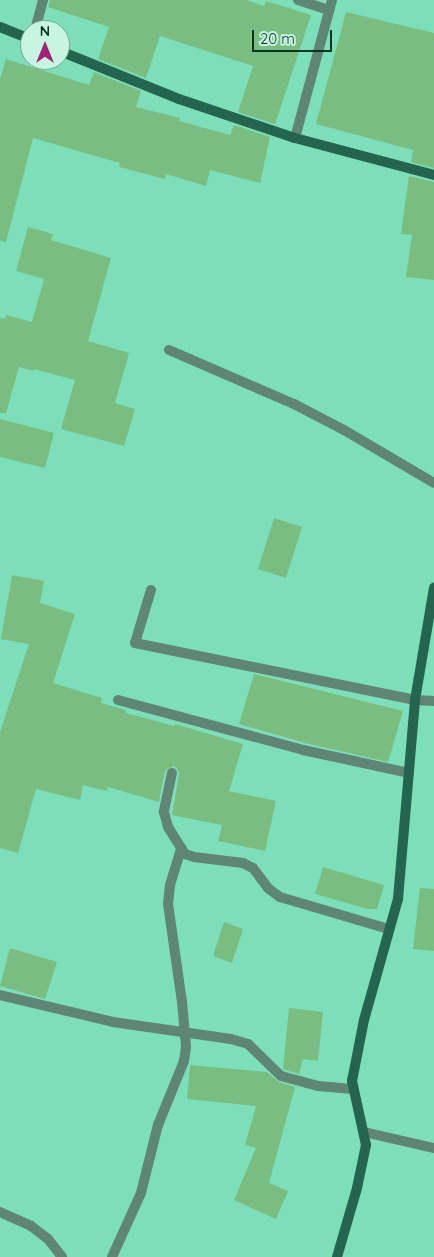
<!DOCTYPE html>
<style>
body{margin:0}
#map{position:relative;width:434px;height:1257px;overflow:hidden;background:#7cdfba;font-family:Quicksand,sans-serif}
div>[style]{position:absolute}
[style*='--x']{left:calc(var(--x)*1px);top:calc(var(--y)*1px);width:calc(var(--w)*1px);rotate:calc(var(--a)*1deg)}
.building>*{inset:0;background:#7abd81}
.street>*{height:10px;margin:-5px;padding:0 5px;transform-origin:5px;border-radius:5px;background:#5f8575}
.secondary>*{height:10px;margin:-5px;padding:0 5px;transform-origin:5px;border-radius:5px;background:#25644e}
span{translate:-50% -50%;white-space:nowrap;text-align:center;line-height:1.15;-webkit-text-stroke:4px #c7f5e1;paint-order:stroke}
.north{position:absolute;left:20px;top:20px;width:50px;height:50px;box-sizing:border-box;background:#c7f5e1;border:1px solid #79a796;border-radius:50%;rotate:0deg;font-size:14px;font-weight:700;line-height:20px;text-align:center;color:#053325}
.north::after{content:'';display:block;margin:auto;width:18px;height:22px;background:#a02072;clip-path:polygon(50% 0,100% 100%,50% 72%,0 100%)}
.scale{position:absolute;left:252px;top:30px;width:80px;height:22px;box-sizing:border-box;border:2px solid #053325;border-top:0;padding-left:6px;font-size:15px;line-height:18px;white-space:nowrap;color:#053325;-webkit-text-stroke:4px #c7f5e1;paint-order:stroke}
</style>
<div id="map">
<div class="building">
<div style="clip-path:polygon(50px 0,247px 0,264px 6px,266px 1px,311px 15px,275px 124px,238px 112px,253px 66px,160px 36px,146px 78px,98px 59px,109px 27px,48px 7px)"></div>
<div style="clip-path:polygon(346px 12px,434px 33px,434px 168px,411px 162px,413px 150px,316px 124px)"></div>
<div style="clip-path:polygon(6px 59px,89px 85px,94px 72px,141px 91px,136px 107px,180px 118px,179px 121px,230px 135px,234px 125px,270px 137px,260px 183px,210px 170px,206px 186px,166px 174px,165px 179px,119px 167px,120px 163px,33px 138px,6px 242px,0 241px,0 79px)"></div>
<div style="clip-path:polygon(409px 176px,434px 182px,434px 280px,406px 277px,412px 235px,401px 234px)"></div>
<div style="clip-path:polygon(28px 227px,53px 234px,51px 240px,111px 258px,88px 341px,129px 353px,115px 403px,135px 409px,124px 446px,61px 429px,75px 380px,34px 369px,34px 371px,19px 367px,6px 413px,0 413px,0 318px,5px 319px,6px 315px,32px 322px,44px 279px,16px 271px)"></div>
<div style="clip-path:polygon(0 419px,54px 433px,45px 468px,0 457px)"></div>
<div style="clip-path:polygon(274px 518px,302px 527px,286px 578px,258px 569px)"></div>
<div style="clip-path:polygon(12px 575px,44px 581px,40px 603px,75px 614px,53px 683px,102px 698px,101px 703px,126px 710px,126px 713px,174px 726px,175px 724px,243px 744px,229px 791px,276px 801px,265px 851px,218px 841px,222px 825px,172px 815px,179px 774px,177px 768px,173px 766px,165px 771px,159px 802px,108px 787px,107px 791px,83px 785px,80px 800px,36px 789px,18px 853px,0 848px,0 732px,29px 644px,1px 639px)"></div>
<div style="clip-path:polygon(254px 674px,403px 711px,388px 762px,305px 743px,239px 724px)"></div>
<div style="clip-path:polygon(323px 867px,384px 885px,377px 909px,368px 909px,315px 894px)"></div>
<div style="clip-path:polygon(420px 888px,434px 889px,434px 951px,413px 949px)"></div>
<div style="clip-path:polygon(224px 922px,243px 929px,232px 963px,213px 956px)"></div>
<div style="clip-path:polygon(10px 948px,57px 962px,45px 999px,0 986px)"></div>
<div style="clip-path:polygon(289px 1008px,323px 1012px,318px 1061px,303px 1059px,299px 1074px,283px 1069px)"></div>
<div style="clip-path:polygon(190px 1065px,267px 1072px,279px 1082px,295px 1087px,269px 1183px,288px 1191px,276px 1219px,234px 1200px,256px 1148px,245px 1145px,256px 1106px,187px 1099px)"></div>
</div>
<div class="street">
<div style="--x:298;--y:0;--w:33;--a:18"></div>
<div style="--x:35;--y:30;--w:31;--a:-75"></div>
<div style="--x:295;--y:138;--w:143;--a:-75"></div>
<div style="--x:169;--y:350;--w:136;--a:23.4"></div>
<div style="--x:294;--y:404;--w:56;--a:27.5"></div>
<div style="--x:344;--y:430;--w:104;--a:30.5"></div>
<div style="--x:151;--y:590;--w:55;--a:106.8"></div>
<div style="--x:135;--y:643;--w:286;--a:11.5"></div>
<div style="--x:415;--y:700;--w:19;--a:3"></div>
<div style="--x:118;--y:700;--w:192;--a:15.1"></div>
<div style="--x:303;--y:750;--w:108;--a:12.2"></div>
<div style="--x:172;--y:773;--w:40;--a:102"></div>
<div style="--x:164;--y:812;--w:16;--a:75"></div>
<div style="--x:168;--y:827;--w:32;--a:58"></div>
<div style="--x:185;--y:854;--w:9;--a:18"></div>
<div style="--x:194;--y:857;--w:49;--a:7"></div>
<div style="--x:243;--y:863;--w:11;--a:27"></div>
<div style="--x:253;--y:868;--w:26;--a:53"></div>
<div style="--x:269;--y:889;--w:14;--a:36"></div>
<div style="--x:280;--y:897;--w:114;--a:16.4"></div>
<div style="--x:0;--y:995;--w:116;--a:13.4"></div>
<div style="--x:113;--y:1022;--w:119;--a:8.2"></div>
<div style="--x:231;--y:1039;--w:18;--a:16"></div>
<div style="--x:248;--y:1044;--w:46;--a:44.1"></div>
<div style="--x:281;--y:1076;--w:38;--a:15"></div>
<div style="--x:318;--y:1086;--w:35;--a:5"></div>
<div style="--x:364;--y:1132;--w:72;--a:12.9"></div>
<div style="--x:0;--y:1212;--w:34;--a:24"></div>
<div style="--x:31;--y:1226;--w:21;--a:37"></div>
<div style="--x:48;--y:1239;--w:23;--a:52"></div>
<div style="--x:112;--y:1257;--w:70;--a:-65.6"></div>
<div style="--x:141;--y:1193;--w:70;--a:-76"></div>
<div style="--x:158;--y:1125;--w:69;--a:-67.9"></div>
<div style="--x:184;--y:1061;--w:15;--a:-82"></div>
<div style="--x:186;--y:1046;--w:44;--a:-95.2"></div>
<div style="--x:182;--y:1002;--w:99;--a:-98.1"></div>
<div style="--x:168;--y:904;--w:19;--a:-84"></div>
<div style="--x:170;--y:885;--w:39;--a:-73"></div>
</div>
<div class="secondary">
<div style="--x:0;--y:27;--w:32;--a:22"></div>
<div style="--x:60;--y:51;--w:128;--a:22"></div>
<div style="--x:179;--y:99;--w:122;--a:18.6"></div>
<div style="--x:295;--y:138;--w:144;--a:14.9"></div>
<div style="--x:337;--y:1257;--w:72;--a:-73.8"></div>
<div style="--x:357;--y:1188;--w:44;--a:-78.2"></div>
<div style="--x:366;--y:1145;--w:66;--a:-102.3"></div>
<div style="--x:352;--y:1081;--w:62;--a:-78.9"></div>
<div style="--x:364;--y:1020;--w:126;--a:-74.3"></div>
<div style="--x:398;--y:899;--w:200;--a:-85.1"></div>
<div style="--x:415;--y:700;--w:114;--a:-80.4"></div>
</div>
<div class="north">N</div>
<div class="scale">20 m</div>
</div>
